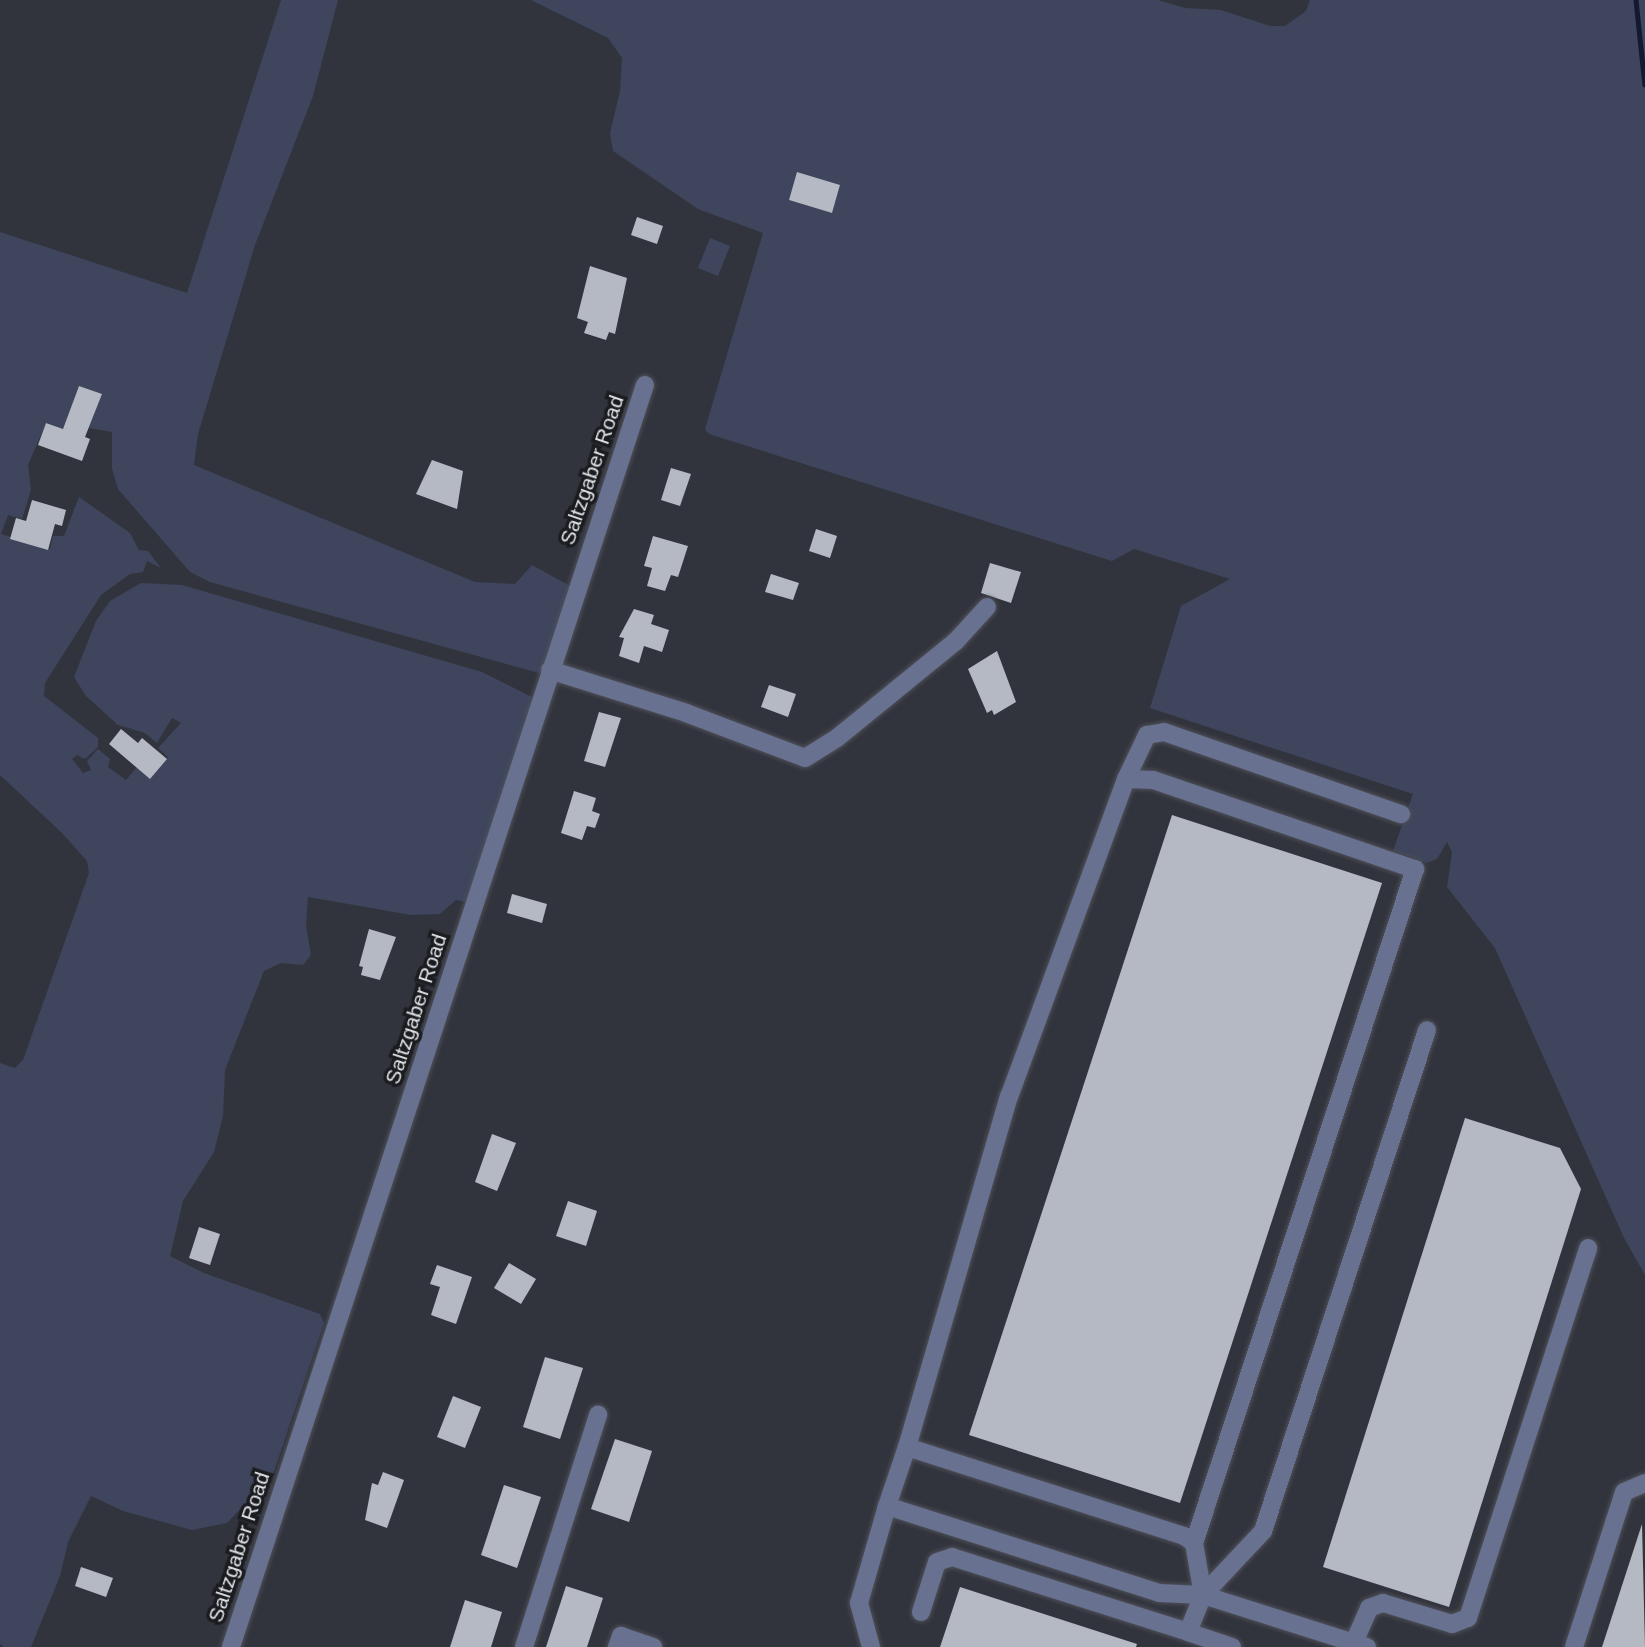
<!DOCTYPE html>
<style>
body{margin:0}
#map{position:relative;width:1645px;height:1647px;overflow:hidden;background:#32343d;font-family:Arial,sans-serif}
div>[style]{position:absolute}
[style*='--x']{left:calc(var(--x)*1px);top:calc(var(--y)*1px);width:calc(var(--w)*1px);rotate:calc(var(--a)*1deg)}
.green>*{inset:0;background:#3e455d}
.stream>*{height:4.5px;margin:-2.25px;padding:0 2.25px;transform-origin:2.25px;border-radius:2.25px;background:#121931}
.building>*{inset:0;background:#b5b9c3}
.roads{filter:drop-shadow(0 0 2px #4e5058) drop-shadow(0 0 2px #4e5058)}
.minor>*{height:18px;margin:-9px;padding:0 9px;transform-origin:9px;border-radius:9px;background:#687190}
span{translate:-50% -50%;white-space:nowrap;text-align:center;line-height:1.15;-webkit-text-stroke:7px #1b1c20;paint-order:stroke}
.street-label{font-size:21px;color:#e0e2e8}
</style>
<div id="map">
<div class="green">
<div style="clip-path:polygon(281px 0,338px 0,313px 96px,255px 245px,198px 434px,194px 465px,475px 582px,515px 584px,532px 565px,570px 586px,544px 670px,539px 673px,210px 582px,190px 572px,118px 489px,112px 469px,112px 432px,89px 428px,101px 394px,79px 386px,63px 429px,46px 423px,28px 465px,31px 490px,22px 519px,8px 515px,1px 534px,50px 549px,53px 536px,64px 536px,79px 497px,130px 533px,139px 550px,148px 551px,161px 568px,147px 561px,143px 572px,130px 574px,101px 595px,45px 683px,44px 696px,98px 738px,98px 747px,85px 759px,77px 755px,72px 759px,83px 773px,91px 770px,87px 761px,98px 749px,110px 759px,108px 767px,126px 780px,137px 767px,150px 779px,168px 757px,158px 748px,181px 723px,172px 718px,157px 743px,145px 733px,118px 725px,86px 696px,74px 677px,96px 621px,110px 601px,141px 583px,182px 585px,482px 672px,532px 697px,533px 703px,467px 902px,456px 900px,440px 914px,411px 915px,308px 897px,306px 926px,311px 955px,303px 965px,281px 963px,264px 971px,225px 1070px,223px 1116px,214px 1152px,183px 1201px,170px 1256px,204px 1273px,320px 1314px,324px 1323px,265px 1498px,258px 1501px,254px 1495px,227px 1523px,192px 1530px,123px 1511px,91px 1496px,68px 1542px,60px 1576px,31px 1647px,4px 1647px,0 1644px,0 1063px,15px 1068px,23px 1060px,89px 873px,87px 861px,62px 833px,0 775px,0 232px,187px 293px)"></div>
<div style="clip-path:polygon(evenodd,531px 0,1158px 0,1185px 8px,1221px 10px,1270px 26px,1285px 26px,1306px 11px,1310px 0,1645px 0,1645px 1275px,1624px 1238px,1495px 948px,1447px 887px,1452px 852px,1447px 842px,1437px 859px,1427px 863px,1393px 851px,1413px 794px,1150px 708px,1181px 606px,1230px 579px,1134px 549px,1112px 561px,709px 434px,705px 429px,763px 233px,698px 209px,613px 151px,610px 133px,620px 91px,622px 58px,608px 38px,531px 0,798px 172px,840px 186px,832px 213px,789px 200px,798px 172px)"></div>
<div style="clip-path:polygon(710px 238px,730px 246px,718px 276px,698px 268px)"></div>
</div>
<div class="stream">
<div style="--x:1636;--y:0;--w:85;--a:84"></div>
</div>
<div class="building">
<div style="clip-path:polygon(797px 172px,840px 185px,832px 213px,789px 200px)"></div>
<div style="clip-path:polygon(637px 217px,663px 226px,657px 244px,631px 235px)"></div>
<div style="clip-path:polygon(590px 266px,627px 278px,615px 334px,609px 332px,606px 340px,584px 333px,588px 322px,577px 318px)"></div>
<div style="clip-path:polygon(79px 386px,102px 394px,85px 437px,90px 439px,82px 461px,38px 445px,46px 423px,63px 429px)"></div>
<div style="clip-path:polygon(432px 460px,463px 471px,457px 509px,416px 494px)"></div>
<div style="clip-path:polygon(671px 468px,691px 474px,680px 506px,661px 500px)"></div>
<div style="clip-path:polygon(32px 500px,66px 510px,62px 526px,55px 524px,48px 550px,10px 539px,16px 518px,26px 521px)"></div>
<div style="clip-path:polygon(816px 529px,837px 536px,830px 558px,809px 551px)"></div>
<div style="clip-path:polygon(653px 536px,688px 546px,678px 577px,671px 575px,665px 591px,647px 586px,652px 568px,644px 566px)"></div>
<div style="clip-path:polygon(990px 563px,1021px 572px,1011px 603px,981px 593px)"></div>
<div style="clip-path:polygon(771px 574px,799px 583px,793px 600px,765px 592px)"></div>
<div style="clip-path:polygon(634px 609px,654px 615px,651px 624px,669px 630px,662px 652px,644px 646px,639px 663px,619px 656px,624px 638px,619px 637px)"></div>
<div style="clip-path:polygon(997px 651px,1016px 702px,994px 715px,992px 710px,987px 713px,968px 669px)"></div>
<div style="clip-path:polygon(769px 685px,796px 694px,788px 717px,761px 707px)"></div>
<div style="clip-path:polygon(599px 712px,621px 718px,605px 767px,584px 761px)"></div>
<div style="clip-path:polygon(121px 729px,138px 743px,142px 738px,167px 759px,150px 779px,109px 744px)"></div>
<div style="clip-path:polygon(574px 791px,596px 798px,592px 811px,600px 814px,595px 828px,587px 826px,582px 840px,561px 833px)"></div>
<div style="clip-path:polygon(1172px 815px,1382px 883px,1180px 1503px,969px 1435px)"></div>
<div style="clip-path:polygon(512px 894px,547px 904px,542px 923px,507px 913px)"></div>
<div style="clip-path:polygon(369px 929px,396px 937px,380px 980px,361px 975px,363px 967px,359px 966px)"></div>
<div style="clip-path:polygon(1465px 1118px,1560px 1148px,1581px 1189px,1449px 1607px,1323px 1567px)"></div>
<div style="clip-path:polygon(492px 1134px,516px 1143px,497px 1191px,475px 1182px)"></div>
<div style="clip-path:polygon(568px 1201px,597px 1211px,586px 1246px,556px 1236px)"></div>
<div style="clip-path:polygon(199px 1227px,220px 1234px,210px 1265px,189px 1258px)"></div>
<div style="clip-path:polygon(509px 1263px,536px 1279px,521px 1304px,494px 1288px)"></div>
<div style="clip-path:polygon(437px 1265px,472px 1277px,456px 1324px,431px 1315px,440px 1287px,430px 1284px)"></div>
<div style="clip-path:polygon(545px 1357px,583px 1368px,560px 1439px,523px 1427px)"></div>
<div style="clip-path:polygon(453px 1396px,481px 1407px,465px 1448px,437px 1437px)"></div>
<div style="clip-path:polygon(615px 1439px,652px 1451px,629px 1522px,591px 1509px)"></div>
<div style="clip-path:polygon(383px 1472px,404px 1480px,387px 1528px,365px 1520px,372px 1483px,378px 1485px)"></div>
<div style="clip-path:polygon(504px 1485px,541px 1497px,517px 1568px,481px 1555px)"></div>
<div style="clip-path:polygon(1642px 1524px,1645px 1647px,1602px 1647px)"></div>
<div style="clip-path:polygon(81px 1567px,113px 1578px,106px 1597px,75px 1586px)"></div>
<div style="clip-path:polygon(566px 1586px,603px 1598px,587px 1647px,546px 1647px)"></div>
<div style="clip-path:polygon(960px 1587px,1137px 1644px,1136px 1647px,940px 1647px)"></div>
<div style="clip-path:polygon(465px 1600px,502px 1612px,491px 1647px,450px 1647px)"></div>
</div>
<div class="roads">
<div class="minor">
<div style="--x:550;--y:670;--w:143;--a:17.5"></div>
<div style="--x:686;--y:713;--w:127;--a:20.7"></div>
<div style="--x:805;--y:758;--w:38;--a:-32"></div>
<div style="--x:837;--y:738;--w:154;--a:-39.2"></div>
<div style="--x:956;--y:641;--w:46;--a:-47.6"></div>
<div style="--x:1126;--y:779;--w:49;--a:-64.5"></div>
<div style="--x:1147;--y:735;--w:17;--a:-10"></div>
<div style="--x:1164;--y:732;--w:251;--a:19.1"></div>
<div style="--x:887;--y:1506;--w:62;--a:-71.3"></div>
<div style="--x:1194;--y:1543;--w:12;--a:-145"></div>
<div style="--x:1184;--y:1536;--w:291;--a:-162.2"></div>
<div style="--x:907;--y:1447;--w:365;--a:-73.8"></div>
<div style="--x:1009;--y:1097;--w:339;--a:-69.8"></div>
<div style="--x:1126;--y:779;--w:27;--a:2"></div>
<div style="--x:1153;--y:780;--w:277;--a:18.8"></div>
<div style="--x:1415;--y:869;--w:709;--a:108.15"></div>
<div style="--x:1194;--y:1543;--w:53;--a:80.2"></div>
<div style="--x:921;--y:1612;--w:52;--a:-72.3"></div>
<div style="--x:937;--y:1562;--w:16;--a:-18"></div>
<div style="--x:952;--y:1557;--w:248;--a:17.6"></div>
<div style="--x:1355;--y:1640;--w:35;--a:-66"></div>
<div style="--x:1369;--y:1608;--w:15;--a:-20"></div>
<div style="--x:1383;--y:1603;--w:72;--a:16.9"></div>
<div style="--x:1452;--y:1624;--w:17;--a:-21"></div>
<div style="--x:1468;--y:1618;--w:389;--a:-72"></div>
<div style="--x:231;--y:1647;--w:1328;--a:-71.84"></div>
<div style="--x:524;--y:1647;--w:244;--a:-72.3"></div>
<div style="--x:617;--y:1647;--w:12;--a:-70"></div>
<div style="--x:621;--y:1636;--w:34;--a:19"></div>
<div style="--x:871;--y:1647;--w:46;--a:-105.3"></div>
<div style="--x:859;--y:1603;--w:101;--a:-73.9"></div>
<div style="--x:887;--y:1506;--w:286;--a:17.7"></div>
<div style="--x:1159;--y:1593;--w:44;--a:2.6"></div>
<div style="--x:1203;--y:1595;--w:172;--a:17.6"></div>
<div style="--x:1232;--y:1647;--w:46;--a:-161.2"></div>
<div style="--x:1188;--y:1632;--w:40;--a:-68"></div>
<div style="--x:1203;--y:1595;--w:88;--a:-46.8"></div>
<div style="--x:1263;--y:1531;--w:527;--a:-71.87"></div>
<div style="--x:1574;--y:1647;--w:163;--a:-72.1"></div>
<div style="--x:1624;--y:1492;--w:23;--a:-23"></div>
</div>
</div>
<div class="street-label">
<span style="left:592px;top:470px;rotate:-71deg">Saltzgaber Road</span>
<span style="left:416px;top:1009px;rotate:-72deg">Saltzgaber Road</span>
<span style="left:239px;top:1547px;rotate:-72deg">Saltzgaber Road</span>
</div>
</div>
